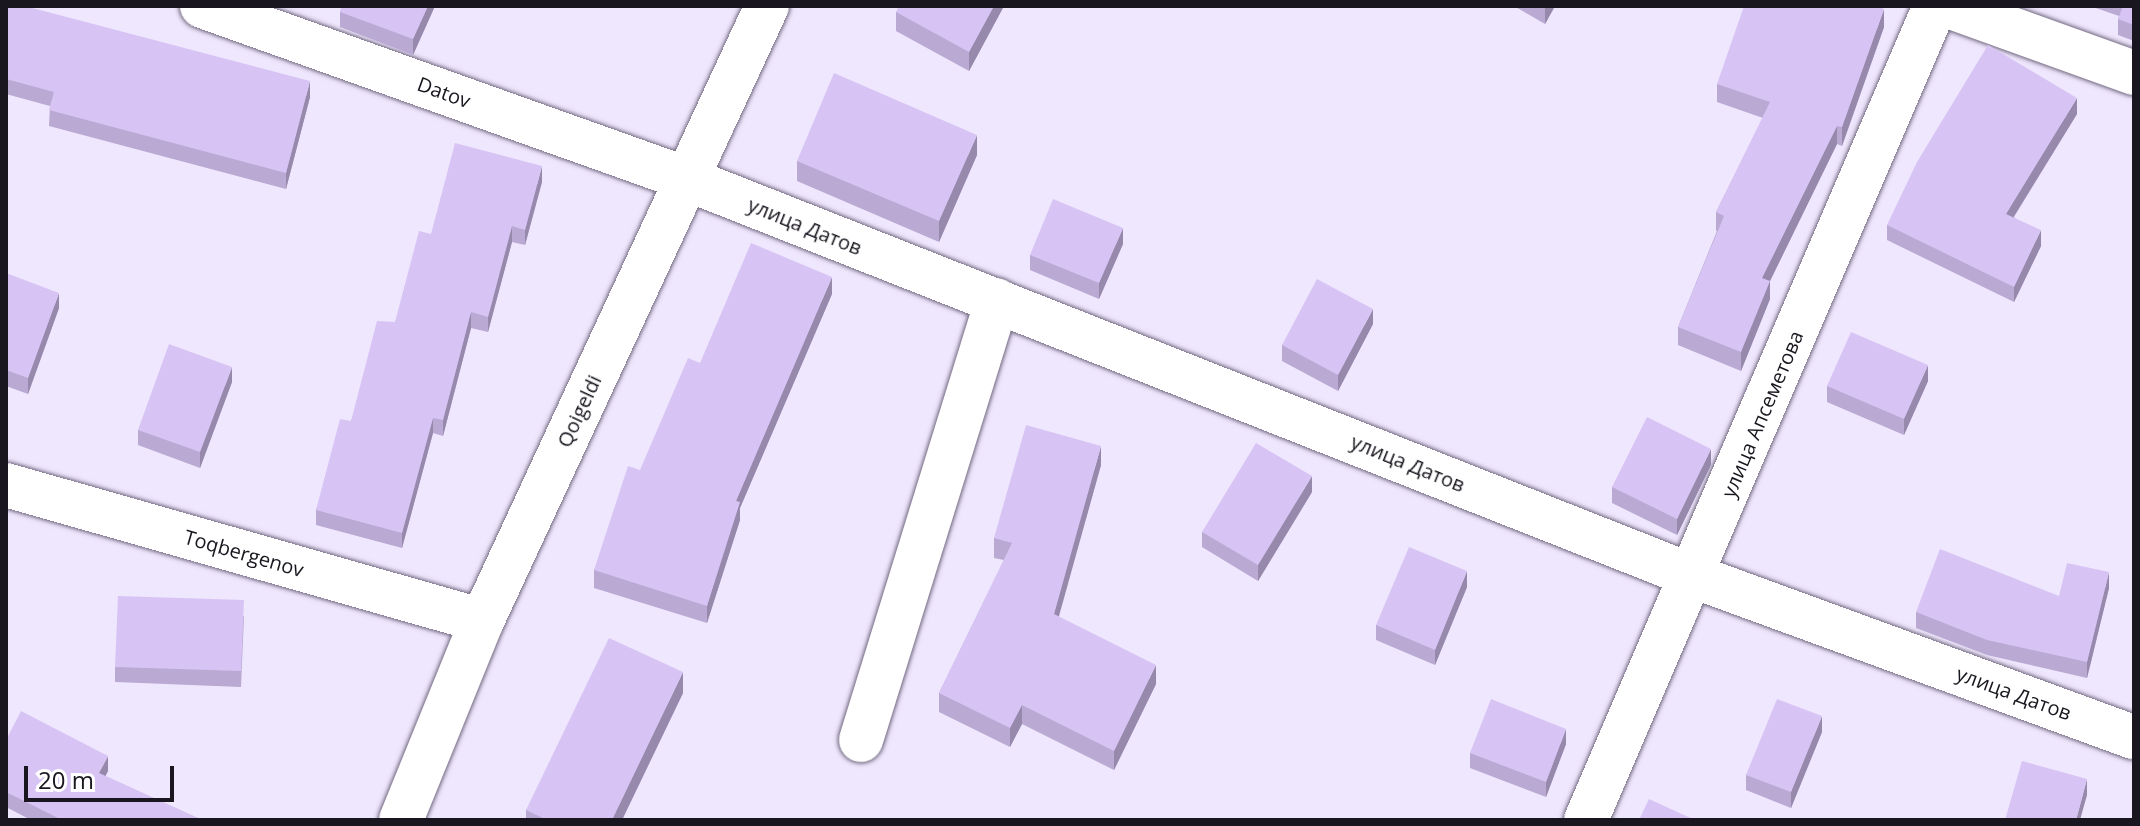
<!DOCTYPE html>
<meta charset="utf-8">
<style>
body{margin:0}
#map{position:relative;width:2140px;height:826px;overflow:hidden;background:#efe7fd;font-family:"Open Sans",sans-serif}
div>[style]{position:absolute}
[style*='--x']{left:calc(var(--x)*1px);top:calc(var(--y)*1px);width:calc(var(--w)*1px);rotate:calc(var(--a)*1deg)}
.roads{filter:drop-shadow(0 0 2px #726981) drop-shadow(0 0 2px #726981)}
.minor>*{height:44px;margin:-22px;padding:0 22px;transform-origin:22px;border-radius:22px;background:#fff}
.wall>*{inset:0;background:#b9a9d3}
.shaded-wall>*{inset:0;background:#9689ac}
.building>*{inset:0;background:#d7c4f5}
span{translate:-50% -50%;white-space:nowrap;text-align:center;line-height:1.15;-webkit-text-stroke:7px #fff;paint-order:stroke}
.street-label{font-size:20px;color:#1a161f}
.frame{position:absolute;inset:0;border:8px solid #1a161f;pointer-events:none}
.scale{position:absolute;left:24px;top:766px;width:150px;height:36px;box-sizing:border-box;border:4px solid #1a161f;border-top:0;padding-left:10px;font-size:24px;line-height:28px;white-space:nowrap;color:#1a161f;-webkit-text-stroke:6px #fff;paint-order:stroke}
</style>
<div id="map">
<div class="roads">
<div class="minor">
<div style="--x:202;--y:6;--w:515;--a:19.63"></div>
<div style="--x:687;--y:179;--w:1082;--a:21.54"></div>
<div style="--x:1693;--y:576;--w:469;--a:20.1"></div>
<div style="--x:1948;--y:6;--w:198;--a:19.8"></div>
<div style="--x:6;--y:485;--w:495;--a:15.9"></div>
<div style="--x:861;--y:740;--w:460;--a:-72.8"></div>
<div style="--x:401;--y:820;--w:215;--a:-67.9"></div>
<div style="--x:482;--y:621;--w:678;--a:-65.14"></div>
<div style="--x:1586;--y:820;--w:886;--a:-66.79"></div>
</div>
</div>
<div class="wall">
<div style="clip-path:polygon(6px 6px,310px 97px,286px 189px,49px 126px,50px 106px,6px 94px)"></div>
<div style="clip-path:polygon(342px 6px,435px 6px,413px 55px,340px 27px,340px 12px)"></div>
<div style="clip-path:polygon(1004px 6px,969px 71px,896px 31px,896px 12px)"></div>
<div style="clip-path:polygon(1514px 6px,1555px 6px,1545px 24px)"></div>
<div style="clip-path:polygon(2090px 6px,2134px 6px,2134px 41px,2118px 35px,2118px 19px,2119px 16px)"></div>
<div style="clip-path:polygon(1884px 27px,1842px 146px,1837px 144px,1770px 281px,1770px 299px,1741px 371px,1678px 345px,1678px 327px,1717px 231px,1716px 231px,1716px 212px,1763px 118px,1717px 102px,1717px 84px)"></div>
<div style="clip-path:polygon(2077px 114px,2014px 217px,2041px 246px,2014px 302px,1887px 240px,1887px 225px)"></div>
<div style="clip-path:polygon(977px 155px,939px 242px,797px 181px,797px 161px)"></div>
<div style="clip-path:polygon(542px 182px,525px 245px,512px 242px,488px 332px,471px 328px,443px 436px,433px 433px,402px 548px,316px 525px,316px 510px,351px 421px,395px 322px,431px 234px)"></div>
<div style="clip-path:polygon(1123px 244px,1099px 299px,1030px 270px,1030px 255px)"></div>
<div style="clip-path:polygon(6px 273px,59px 308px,28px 394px,6px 386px)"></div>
<div style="clip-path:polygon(832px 294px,740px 508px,740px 520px,707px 623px,594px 588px,594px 570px,700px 363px)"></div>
<div style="clip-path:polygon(1373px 324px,1338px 391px,1282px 361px,1282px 345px)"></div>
<div style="clip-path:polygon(1928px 381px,1904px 435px,1827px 402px,1827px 386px)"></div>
<div style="clip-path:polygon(232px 382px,200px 468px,138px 445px,138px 430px)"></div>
<div style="clip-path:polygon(1101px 465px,1058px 617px,1156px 684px,1114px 770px,1022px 724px,1010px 747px,939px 712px,939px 693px,1004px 560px,994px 558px,994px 538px)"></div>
<div style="clip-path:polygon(1711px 465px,1677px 535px,1612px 503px,1612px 487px)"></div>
<div style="clip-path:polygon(1312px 492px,1258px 581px,1202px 547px,1202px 532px)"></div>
<div style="clip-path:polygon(1467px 587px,1435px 665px,1376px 640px,1376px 625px)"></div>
<div style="clip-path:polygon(2109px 588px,2087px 678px,1987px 655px,1916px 628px,1916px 612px,2059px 596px)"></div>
<div style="clip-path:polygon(244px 616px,241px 687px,115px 682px,115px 667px)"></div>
<div style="clip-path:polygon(683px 693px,622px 820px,526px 820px,526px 810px)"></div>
<div style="clip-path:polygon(1822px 732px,1791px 808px,1746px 790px,1746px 775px)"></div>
<div style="clip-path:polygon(6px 740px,108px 771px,105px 776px,202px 820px,31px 820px,6px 807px)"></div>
<div style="clip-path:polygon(1566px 744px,1546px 797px,1470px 768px,1470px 753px)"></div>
</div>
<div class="shaded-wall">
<div style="clip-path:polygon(428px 6px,435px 6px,413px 55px,413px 39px)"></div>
<div style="clip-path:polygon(994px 6px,1004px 6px,969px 71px,969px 52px)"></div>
<div style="clip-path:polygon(1546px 6px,1555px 6px,1545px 24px,1545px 8px)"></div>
<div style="clip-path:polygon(1884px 9px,1884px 27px,1842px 146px,1842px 127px)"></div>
<div style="clip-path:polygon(310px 81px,310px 97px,286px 189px,286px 173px)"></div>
<div style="clip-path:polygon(2077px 98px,2077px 114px,2006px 229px,2006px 214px)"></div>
<div style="clip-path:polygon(1837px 126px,1837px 144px,1770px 281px,1770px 299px,1741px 371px,1741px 352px,1762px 278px)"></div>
<div style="clip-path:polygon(977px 135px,977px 155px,939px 242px,939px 221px)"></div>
<div style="clip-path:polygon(542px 166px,542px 182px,525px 245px,525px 230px)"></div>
<div style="clip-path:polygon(512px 226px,512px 242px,488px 332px,488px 317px)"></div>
<div style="clip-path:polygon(1123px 228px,1123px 244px,1099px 299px,1099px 283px)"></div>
<div style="clip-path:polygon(2041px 230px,2041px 246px,2014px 302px,2014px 287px)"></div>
<div style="clip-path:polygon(832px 277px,832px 294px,740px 508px,740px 520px,707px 623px,707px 606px,736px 501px)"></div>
<div style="clip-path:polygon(59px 293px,59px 308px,28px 394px,28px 378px)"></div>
<div style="clip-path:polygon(1373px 309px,1373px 324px,1338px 391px,1338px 375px)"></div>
<div style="clip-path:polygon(471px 312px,471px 328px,443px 436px,443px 420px)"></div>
<div style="clip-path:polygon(1928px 365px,1928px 381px,1904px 435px,1904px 419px)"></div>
<div style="clip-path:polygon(232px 367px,232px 382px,200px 468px,200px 452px)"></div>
<div style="clip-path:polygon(433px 418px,433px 433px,402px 548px,402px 533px)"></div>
<div style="clip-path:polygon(1101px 446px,1101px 465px,1054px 634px,1054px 614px)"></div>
<div style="clip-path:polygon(1711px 449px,1711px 465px,1677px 535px,1677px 519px)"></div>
<div style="clip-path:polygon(1312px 476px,1312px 492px,1258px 581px,1258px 565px)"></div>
<div style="clip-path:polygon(1467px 571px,1467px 587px,1435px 665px,1435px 650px)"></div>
<div style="clip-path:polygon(2109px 572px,2109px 588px,2087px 678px,2087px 662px)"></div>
<div style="clip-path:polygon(1156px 665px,1156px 684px,1114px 770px,1114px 751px)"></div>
<div style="clip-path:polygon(683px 672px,683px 693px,622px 820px,612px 820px)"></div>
<div style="clip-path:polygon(1022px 705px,1022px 724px,1010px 747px,1010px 728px)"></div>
<div style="clip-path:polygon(1822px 716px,1822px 732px,1791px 808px,1791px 792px)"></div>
<div style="clip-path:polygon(1566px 729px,1566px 744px,1546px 797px,1546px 782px)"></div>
<div style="clip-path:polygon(108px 756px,108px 771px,99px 789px,99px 773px)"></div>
<div style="clip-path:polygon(2087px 779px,2087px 795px,2080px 820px,2076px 820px)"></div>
</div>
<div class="building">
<div style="clip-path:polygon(6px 6px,25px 6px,310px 81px,286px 173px,49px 110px,54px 92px,6px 79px)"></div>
<div style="clip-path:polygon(342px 6px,428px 6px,413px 39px,340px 12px)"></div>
<div style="clip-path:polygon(899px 6px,994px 6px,969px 52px,896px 12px)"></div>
<div style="clip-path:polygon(1744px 6px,1877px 6px,1884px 9px,1842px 127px,1837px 126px,1762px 278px,1770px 281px,1741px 352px,1678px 327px,1724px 216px,1716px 212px,1770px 102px,1717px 84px)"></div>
<div style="clip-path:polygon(2123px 6px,2134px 6px,2134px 25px,2118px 19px)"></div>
<div style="clip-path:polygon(1988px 45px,2077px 98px,2006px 214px,2041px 230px,2014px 287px,1887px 225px,1917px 162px)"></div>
<div style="clip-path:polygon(834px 73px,977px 135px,939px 221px,797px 161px)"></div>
<div style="clip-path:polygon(455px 143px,542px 166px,525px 230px,512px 226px,488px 317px,471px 312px,443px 420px,433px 418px,402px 533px,316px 510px,340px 419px,351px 421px,377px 321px,395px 322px,419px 231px,431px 234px)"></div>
<div style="clip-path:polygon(1053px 199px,1123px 228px,1099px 283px,1030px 255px)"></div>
<div style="clip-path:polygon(751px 243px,832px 277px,736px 501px,740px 502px,707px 606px,594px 570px,628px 466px,640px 470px,688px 358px,700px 363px)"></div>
<div style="clip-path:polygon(6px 273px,59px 293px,28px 378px,6px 370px)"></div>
<div style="clip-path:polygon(1317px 279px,1373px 309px,1338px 375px,1282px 345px)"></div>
<div style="clip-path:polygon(1851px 332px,1928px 365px,1904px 419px,1827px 386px)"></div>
<div style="clip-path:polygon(169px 344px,232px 367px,200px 452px,138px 430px)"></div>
<div style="clip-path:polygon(1647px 417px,1711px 449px,1677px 519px,1612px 487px)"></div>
<div style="clip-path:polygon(1026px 425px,1101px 446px,1054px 614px,1156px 665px,1114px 751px,1022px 705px,1010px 728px,939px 693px,1012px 543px,994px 538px)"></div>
<div style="clip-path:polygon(1256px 443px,1312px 476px,1258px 565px,1202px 532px)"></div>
<div style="clip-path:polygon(1409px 547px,1467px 571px,1435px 650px,1376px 625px)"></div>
<div style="clip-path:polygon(1940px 549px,2059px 596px,2067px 563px,2109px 572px,2087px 662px,1987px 640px,1916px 612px)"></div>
<div style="clip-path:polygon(118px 596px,244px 600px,241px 671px,115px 667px)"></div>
<div style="clip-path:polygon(609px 638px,683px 672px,612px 820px,547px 820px,526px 810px)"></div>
<div style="clip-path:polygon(1491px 699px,1566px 729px,1546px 782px,1470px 753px)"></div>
<div style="clip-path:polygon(1777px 699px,1822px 716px,1791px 792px,1746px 775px)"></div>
<div style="clip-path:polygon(21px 711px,108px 756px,99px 773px,202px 820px,62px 820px,6px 792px,6px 740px)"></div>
<div style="clip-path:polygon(2022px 761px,2087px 779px,2076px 820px,2005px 820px)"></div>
<div style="clip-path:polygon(1649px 799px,1695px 820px,1639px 820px)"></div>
</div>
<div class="street-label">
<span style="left:444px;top:92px;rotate:20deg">Datov</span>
<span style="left:805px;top:226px;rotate:22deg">улица Датов</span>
<span style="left:579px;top:411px;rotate:-65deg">Qoigeldi</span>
<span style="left:1762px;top:414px;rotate:-67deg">улица Апсеметова</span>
<span style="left:1408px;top:463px;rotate:22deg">улица Датов</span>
<span style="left:244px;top:553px;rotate:16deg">Toqbergenov</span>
<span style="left:2014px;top:693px;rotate:20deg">улица Датов</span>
</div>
<div class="frame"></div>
<div class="scale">20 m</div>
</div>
